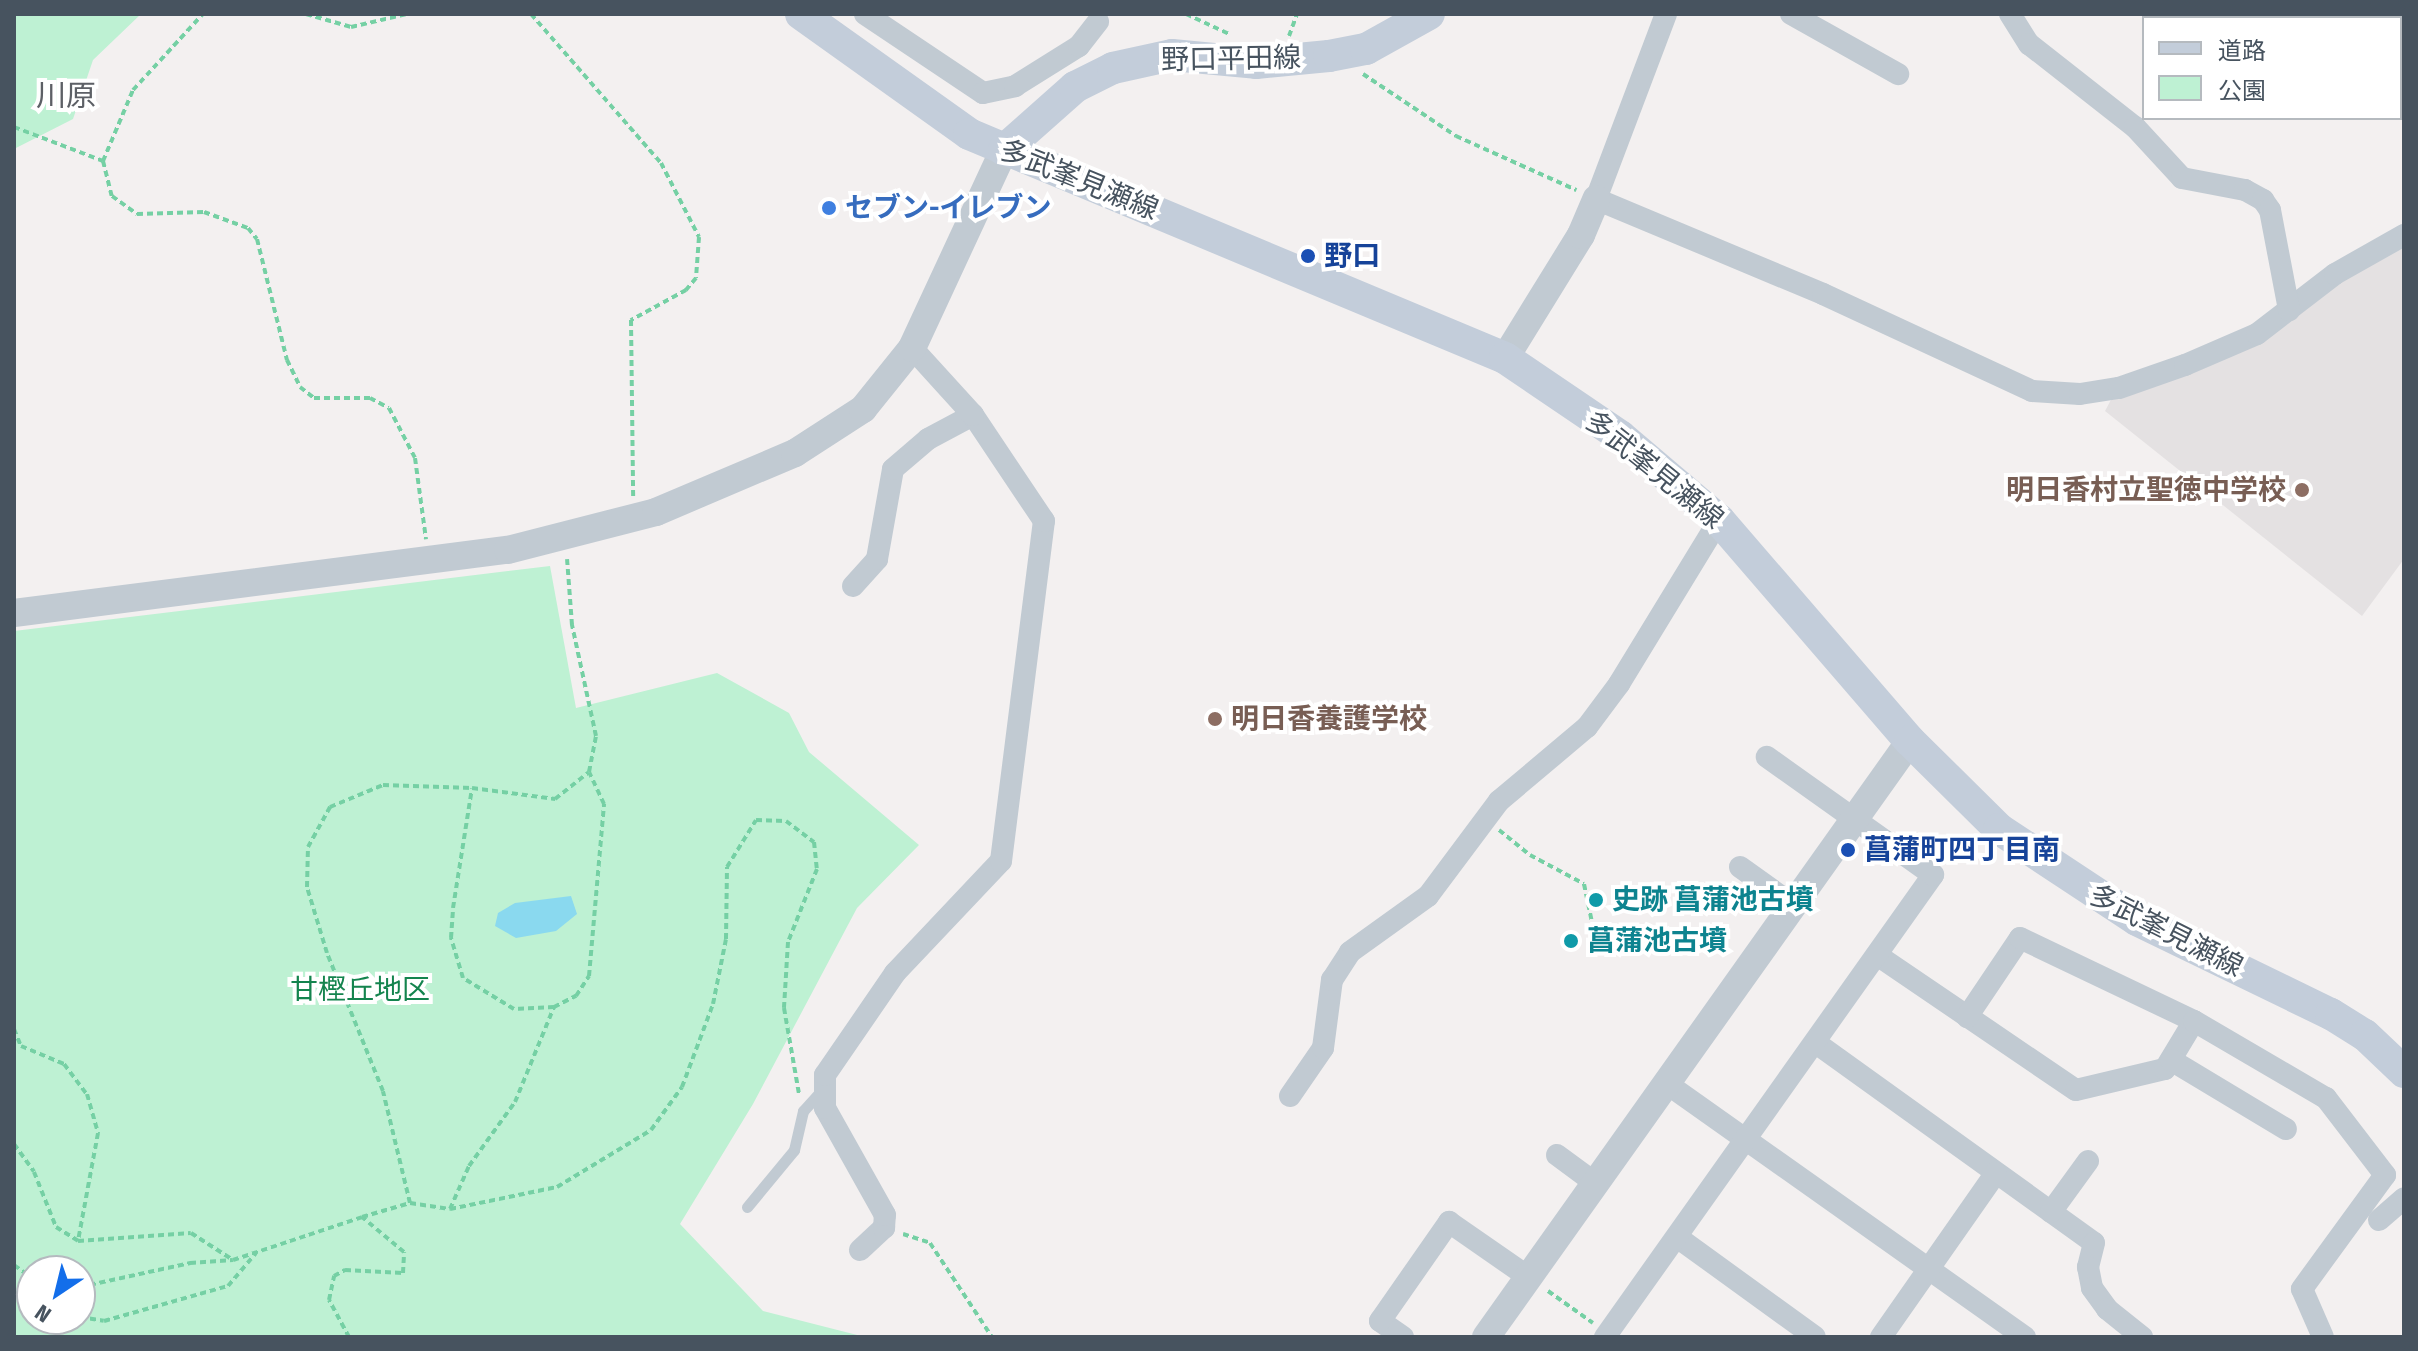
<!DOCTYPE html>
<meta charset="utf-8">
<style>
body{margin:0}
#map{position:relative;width:2418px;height:1351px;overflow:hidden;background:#f3f0f0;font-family:"Fira Sans Condensed","Noto Sans JP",sans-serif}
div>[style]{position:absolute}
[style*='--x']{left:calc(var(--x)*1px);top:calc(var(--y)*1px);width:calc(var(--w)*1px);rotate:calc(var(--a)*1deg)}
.education>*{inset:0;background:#e4e1e2}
.green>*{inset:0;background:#bef1d3}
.water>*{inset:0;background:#8ad9ef}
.path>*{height:4px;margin-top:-2px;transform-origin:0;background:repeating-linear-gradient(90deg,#75d0a4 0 6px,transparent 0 10px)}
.service>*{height:11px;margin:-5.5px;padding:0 5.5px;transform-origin:5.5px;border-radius:5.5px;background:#c1cad2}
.minor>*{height:22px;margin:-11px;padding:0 11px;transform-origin:11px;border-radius:11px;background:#c1cad2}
.tertiary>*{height:28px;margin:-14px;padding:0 14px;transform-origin:14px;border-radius:14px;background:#c1cad2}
.secondary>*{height:32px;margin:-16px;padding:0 16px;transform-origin:16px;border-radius:16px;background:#c3cdda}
.dots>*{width:22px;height:22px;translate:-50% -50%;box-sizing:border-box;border:4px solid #fff;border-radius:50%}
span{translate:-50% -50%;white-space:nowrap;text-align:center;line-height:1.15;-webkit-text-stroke:8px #fff;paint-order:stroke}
.street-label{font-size:28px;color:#47535f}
.shop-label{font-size:28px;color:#366cbe;font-weight:700}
.left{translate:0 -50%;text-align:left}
.transit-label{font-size:28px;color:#164399;font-weight:700}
.education-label{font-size:28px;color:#785e54;font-weight:700}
.right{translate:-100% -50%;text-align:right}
.culture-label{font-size:28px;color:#0d838f;font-weight:700}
.park-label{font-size:28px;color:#14844e}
.neighbourhood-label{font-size:30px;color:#5d6066}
.frame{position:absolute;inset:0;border:16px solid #47535f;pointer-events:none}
.legend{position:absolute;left:2142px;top:16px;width:260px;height:104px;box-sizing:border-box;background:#fff;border:2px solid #b5babf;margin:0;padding:10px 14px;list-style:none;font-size:24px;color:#47535f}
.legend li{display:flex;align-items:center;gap:16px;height:40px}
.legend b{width:40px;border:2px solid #b5babf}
.north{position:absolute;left:16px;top:1255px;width:80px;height:80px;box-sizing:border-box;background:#fff;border:2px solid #b5babf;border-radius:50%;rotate:215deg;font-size:22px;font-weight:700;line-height:32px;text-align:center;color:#47535f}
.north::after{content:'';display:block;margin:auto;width:28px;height:36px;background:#136eea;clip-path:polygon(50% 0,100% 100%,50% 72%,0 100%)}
</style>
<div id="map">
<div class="education">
<div style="clip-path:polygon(2404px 245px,2404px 559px,2362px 616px,2105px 411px,2113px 396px,2164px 379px)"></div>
</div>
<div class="green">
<div style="clip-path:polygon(14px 14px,141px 14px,93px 60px,73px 119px,14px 149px)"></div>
<div style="clip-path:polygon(evenodd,550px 566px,576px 708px,717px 673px,789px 713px,809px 752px,919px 845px,857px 908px,753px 1104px,680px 1224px,763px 1311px,865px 1337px,14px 1337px,14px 631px,550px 566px,32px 1271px,80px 1271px,80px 1319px,32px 1319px,32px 1271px)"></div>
</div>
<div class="water">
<div style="clip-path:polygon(571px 896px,577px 914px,556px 931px,516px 938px,495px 926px,498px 913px,515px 903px)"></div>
</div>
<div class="path">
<div style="--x:265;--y:14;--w:41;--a:0"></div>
<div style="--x:306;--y:14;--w:47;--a:16.1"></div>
<div style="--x:351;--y:27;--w:57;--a:-13.1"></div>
<div style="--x:531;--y:14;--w:198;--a:48.9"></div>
<div style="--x:661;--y:163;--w:83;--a:62.8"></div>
<div style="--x:699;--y:237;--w:41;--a:94.2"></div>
<div style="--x:696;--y:278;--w:16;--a:130"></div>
<div style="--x:686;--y:290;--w:63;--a:151.4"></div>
<div style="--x:631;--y:320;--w:176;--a:89.3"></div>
<div style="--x:1186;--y:14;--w:47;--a:24.9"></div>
<div style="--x:1289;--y:36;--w:23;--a:-70"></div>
<div style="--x:1363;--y:74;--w:112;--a:33.7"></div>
<div style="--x:1456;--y:136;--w:132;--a:24.2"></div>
<div style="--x:14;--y:127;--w:95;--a:20.9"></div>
<div style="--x:103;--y:161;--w:36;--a:76"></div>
<div style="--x:112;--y:196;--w:31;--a:36"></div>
<div style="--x:137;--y:214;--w:67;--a:-1.7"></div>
<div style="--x:204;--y:212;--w:47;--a:20"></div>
<div style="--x:248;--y:228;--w:14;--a:51"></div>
<div style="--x:257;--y:239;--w:125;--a:76.1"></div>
<div style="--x:287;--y:360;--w:30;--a:64"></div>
<div style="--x:300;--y:387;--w:18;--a:38"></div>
<div style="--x:314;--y:398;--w:56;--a:0"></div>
<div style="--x:370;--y:398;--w:21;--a:28"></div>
<div style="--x:389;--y:408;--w:56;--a:62.5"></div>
<div style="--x:415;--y:458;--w:82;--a:82.3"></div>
<div style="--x:103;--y:161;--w:77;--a:-67.1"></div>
<div style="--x:133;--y:90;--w:103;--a:-47.4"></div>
<div style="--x:1499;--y:830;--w:40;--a:39"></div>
<div style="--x:1530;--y:855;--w:61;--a:28.2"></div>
<div style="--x:1584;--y:884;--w:44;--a:78.2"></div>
<div style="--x:554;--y:1007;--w:40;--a:177.1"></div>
<div style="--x:514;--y:1009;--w:60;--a:-148.7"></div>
<div style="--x:463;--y:978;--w:42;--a:-106.7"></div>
<div style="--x:451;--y:938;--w:30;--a:-86"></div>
<div style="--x:453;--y:908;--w:121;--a:-81"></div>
<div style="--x:472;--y:788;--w:84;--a:7.5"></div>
<div style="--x:555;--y:799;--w:43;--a:-38.5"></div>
<div style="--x:14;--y:1029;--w:18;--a:68"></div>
<div style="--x:21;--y:1046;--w:47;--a:22.7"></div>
<div style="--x:64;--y:1064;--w:38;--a:53"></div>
<div style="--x:87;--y:1094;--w:41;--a:74.2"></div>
<div style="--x:98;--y:1133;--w:110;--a:100.5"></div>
<div style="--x:78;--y:1241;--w:113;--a:-4"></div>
<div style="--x:191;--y:1233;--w:50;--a:32.7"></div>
<div style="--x:14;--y:1144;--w:34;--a:54"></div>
<div style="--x:34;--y:1172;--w:59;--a:68.2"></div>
<div style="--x:56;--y:1227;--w:26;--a:32"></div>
<div style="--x:410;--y:1203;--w:115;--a:-103.6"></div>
<div style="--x:383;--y:1091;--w:149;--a:-112.1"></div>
<div style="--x:327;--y:953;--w:69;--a:-106.9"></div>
<div style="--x:307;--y:887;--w:40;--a:-88.6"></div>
<div style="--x:308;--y:847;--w:46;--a:-61.2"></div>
<div style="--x:330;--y:807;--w:57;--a:-22.5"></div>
<div style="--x:383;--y:785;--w:89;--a:1.9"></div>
<div style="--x:450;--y:1209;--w:47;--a:-66.2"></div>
<div style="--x:469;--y:1166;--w:79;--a:-54.3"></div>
<div style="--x:515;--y:1102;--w:103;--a:-67.7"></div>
<div style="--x:554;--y:1007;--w:25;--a:-27"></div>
<div style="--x:576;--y:996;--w:24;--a:-57"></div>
<div style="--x:589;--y:976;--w:173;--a:-85"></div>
<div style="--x:604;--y:804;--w:35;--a:-115"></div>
<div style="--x:589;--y:772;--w:37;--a:-79"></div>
<div style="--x:596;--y:736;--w:114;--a:-102.2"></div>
<div style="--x:572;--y:625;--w:66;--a:-94.3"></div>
<div style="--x:903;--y:1234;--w:28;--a:18"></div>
<div style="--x:930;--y:1243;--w:113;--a:56.6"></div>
<div style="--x:14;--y:1265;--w:22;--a:36"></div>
<div style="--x:80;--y:1287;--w:113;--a:-12.3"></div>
<div style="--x:190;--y:1263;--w:43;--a:-4"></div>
<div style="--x:233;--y:1260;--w:136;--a:-18.4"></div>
<div style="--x:1548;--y:1291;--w:55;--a:35.4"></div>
<div style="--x:14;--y:1292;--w:22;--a:36"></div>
<div style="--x:80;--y:1317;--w:24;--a:9"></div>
<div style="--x:104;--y:1321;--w:129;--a:-15.8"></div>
<div style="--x:228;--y:1286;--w:43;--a:-49.7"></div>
<div style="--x:349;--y:1337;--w:42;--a:-118.4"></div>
<div style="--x:329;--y:1300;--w:25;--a:-78"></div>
<div style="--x:334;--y:1276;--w:13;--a:-29"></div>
<div style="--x:345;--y:1270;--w:58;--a:3"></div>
<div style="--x:403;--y:1273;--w:21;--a:-87"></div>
<div style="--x:404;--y:1252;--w:55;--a:-140.2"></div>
<div style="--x:362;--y:1217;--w:50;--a:-16.3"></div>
<div style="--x:410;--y:1203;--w:40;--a:8.5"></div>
<div style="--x:450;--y:1209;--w:109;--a:-11.6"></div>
<div style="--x:557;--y:1187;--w:110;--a:-31.2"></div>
<div style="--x:651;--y:1130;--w:53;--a:-54.2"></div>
<div style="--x:682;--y:1087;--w:89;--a:-69.5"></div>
<div style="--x:713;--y:1004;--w:66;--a:-78.7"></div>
<div style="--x:726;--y:939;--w:72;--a:-89.2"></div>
<div style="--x:727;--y:867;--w:55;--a:-58.3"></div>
<div style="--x:756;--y:820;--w:30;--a:2"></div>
<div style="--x:786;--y:821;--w:35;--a:37"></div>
<div style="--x:814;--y:842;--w:27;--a:84"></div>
<div style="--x:817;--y:869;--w:79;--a:111.7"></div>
<div style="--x:788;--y:942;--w:66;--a:93.5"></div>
<div style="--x:784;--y:1008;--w:87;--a:80.1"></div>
</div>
<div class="service">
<div style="--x:747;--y:1207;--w:74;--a:-50.5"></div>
<div style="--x:794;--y:1150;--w:40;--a:-77"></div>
<div style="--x:803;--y:1111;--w:30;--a:-48"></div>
</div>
<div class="minor">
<div style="--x:865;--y:14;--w:142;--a:33.8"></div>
<div style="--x:983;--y:93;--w:33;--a:-12"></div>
<div style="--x:1015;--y:86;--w:75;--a:-32"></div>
<div style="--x:1079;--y:46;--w:31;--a:-52"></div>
<div style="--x:1666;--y:14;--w:198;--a:110.7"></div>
<div style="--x:1596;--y:199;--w:246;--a:22.7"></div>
<div style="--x:1823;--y:294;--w:230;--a:24.9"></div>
<div style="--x:2032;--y:391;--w:48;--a:3.6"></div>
<div style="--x:2080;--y:394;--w:39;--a:-9"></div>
<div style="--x:2119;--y:388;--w:70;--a:-19.2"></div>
<div style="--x:2185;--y:365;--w:78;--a:-23.3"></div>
<div style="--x:2257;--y:334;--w:98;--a:-37.6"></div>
<div style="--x:2335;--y:274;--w:79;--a:-29.5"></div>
<div style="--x:1791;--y:14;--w:123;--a:29.3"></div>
<div style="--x:2010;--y:14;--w:36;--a:58"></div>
<div style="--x:2029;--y:44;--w:135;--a:38.1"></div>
<div style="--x:2135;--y:127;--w:69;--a:47.3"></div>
<div style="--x:2182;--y:178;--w:64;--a:10.8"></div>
<div style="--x:2245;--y:190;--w:21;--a:29"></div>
<div style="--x:2263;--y:200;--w:12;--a:55"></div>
<div style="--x:2270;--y:210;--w:102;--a:79.2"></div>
<div style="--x:853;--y:586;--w:36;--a:-48"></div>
<div style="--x:877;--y:559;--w:91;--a:-79.9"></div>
<div style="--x:893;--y:469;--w:46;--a:-40.6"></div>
<div style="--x:928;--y:439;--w:51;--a:-28.1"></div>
<div style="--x:1740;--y:867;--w:65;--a:35.6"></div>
<div style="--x:1877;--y:955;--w:240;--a:34.2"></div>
<div style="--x:2076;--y:1090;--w:91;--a:-13.3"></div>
<div style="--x:2165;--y:1069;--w:56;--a:-58.9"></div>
<div style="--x:1967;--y:1017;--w:95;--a:-56.1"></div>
<div style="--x:2020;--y:938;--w:193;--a:25.5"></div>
<div style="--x:2194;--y:1021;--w:153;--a:30.3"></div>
<div style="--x:2326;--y:1098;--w:97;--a:52.5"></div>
<div style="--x:2385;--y:1175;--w:141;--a:126.1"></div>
<div style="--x:2302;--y:1289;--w:52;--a:66.4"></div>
<div style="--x:1816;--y:1043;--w:342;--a:35.7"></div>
<div style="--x:2094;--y:1243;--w:25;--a:104"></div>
<div style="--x:2088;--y:1267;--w:21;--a:79"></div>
<div style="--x:2092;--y:1288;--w:26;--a:54"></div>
<div style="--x:2107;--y:1309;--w:45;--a:38.7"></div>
<div style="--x:2171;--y:1060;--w:134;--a:31"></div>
<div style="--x:1666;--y:1083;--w:440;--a:35.3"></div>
<div style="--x:1290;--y:1096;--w:58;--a:-55.5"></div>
<div style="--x:1323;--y:1048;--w:69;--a:-82.5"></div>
<div style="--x:1332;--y:980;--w:33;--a:-57"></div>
<div style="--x:1350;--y:952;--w:96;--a:-35.7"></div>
<div style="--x:1428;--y:896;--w:119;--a:-53.2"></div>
<div style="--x:1499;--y:801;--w:115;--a:-40.1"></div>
<div style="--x:1587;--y:727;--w:54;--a:-53.3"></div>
<div style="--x:1619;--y:684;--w:192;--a:-58.6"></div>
<div style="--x:1557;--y:1155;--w:47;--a:36.4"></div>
<div style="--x:2051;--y:1212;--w:63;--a:-54"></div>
<div style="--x:2379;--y:1220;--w:33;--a:-41"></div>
<div style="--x:1677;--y:1237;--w:170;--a:35.9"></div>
<div style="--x:860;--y:1250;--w:33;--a:-43"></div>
<div style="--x:884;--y:1228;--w:13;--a:-86"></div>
<div style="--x:885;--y:1215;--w:123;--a:-119.3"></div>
<div style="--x:825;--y:1108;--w:33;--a:-90"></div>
<div style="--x:825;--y:1075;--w:124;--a:-55.5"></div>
<div style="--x:895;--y:973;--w:154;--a:-46.6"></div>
<div style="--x:1001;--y:861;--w:343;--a:-82.8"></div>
<div style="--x:1044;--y:521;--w:128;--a:-123.8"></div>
<div style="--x:973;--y:415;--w:91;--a:-132.3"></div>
<div style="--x:1403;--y:1337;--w:28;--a:-145"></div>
<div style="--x:1380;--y:1321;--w:121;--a:-55.1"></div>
<div style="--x:1449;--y:1222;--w:96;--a:34.8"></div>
<div style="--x:1605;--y:1337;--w:567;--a:-54.63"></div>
<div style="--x:1933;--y:875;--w:204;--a:-144.6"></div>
<div style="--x:1881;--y:1337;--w:200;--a:-55"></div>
</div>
<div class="tertiary">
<div style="--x:1505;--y:358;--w:145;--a:-58.3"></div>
<div style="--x:1581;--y:235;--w:39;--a:-67"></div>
<div style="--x:14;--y:613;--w:498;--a:-7.3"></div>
<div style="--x:508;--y:550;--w:153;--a:-14.4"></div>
<div style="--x:656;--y:512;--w:151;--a:-23"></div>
<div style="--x:795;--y:453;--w:81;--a:-32.9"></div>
<div style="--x:863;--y:409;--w:78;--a:-51.2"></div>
<div style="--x:912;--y:348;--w:218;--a:-65.1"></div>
<div style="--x:1486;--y:1337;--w:731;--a:-54.57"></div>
</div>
<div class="secondary">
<div style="--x:801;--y:14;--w:206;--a:35.5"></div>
<div style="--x:969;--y:134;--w:581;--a:22.68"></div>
<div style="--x:1505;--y:358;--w:139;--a:34.1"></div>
<div style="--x:1620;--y:436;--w:130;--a:40.3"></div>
<div style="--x:1719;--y:520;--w:292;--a:49.2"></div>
<div style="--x:1910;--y:741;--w:125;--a:44.7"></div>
<div style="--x:1999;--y:829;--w:165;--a:33.4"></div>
<div style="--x:2137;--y:920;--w:216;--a:25.9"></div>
<div style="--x:2331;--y:1014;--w:40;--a:32"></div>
<div style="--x:2365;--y:1035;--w:54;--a:43.5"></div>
<div style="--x:1004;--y:150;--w:95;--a:-41.6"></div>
<div style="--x:1075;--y:87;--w:42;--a:-26.6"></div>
<div style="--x:1113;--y:68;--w:60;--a:-12.4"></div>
<div style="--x:1172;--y:55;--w:84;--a:5.4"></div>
<div style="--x:1256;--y:63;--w:73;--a:-5.5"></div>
<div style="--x:1329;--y:56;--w:38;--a:-11"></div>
<div style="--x:1366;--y:49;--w:72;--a:-29.1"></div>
</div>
<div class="dots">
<div style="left:829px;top:208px;background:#3f7fe0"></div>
<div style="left:1308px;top:256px;background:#1a4fb4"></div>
<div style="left:2302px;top:490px;background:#8d6e63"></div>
<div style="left:1215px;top:719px;background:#8d6e63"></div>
<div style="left:1848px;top:850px;background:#1a4fb4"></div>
<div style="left:1596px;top:900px;background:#0f9aa8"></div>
<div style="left:1571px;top:941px;background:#0f9aa8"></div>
</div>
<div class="street-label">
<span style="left:1231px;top:59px;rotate:-1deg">野口平田線</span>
<span style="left:1079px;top:180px;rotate:22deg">多武峯見瀬線</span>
<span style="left:1654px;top:470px;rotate:39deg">多武峯見瀬線</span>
<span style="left:2166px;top:931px;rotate:27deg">多武峯見瀬線</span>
</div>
<div class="shop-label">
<span class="left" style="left:845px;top:208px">セブン-イレブン</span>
</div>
<div class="transit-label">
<span class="left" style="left:1324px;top:256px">野口</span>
<span class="left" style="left:1864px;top:850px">菖蒲町四丁目南</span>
</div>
<div class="education-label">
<span class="right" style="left:2286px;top:490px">明日香村立聖徳中学校</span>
<span class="left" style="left:1231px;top:719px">明日香養護学校</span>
</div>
<div class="culture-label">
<span class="left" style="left:1612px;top:900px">史跡 菖蒲池古墳</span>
<span class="left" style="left:1587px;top:941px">菖蒲池古墳</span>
</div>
<div class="park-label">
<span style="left:360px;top:990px">甘樫丘地区</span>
</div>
<div class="neighbourhood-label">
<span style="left:66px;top:96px">川原</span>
</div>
<div class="frame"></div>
<ul class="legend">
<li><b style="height:10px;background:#c3cdda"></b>道路</li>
<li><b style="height:22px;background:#bef1d3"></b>公園</li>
</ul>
<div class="north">N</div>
</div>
